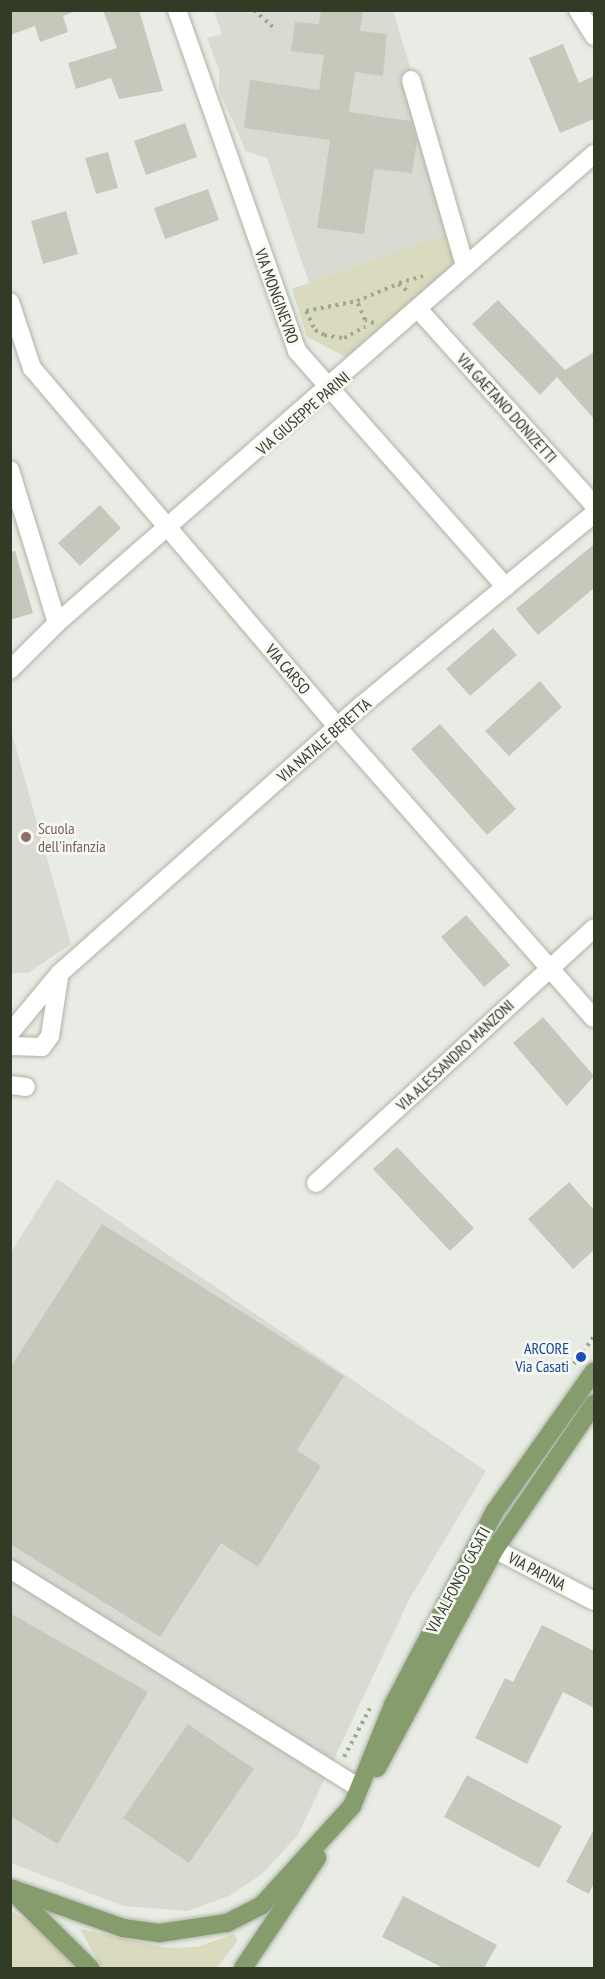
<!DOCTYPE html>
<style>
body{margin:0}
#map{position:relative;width:605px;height:1979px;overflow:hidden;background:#e9ece4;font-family:"PT Sans Narrow",sans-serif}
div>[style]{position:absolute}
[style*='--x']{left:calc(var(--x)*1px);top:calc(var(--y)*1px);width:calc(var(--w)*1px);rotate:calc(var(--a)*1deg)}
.built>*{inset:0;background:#d9dbd2}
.green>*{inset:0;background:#dadabf}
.building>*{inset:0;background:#c5c9bc}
.path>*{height:4px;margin-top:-2px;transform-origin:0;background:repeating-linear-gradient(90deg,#9dac88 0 3px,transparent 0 7.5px)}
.roads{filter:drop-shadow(0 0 2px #aeb3a7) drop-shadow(0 0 2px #aeb3a7)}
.minor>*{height:18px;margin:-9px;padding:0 9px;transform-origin:9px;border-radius:9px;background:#fff}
.major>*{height:18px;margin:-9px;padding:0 9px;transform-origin:9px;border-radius:9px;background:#869c6d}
.dots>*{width:16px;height:16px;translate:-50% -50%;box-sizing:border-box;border:3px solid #f7f8f4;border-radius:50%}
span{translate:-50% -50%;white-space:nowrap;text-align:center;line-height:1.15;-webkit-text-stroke:5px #f7f8f4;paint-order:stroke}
.street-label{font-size:16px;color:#313b25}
.education-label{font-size:16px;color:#785e54}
.left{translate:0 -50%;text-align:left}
.transit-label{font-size:16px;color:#164399}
.right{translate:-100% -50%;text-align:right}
.frame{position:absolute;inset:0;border:12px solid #313b25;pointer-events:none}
</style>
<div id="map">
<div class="built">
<div style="clip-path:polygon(214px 11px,393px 11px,460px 230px,309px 283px,267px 158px,246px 151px,219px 90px,219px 70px,207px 38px,222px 34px)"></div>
<div style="clip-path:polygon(11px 730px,71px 944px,28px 973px,11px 973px)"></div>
<div style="clip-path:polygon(57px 1179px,486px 1471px,410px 1598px,298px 1835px,262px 1874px,229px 1896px,188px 1911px,123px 1906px,11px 1863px,10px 1254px)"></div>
</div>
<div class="green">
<div style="clip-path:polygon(447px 234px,456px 263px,346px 357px,307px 337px,292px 289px)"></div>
<div style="clip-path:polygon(10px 1910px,34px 1926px,77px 1968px,11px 1968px)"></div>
<div style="clip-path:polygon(80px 1929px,167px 1948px,197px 1947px,234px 1934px,238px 1940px,217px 1968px,102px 1968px)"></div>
</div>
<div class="building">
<div style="clip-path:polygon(10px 10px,72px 10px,73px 12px,63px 16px,68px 32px,40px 42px,35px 26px,10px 35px)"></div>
<div style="clip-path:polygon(103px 10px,139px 10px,163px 91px,119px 99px,111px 78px,76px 89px,68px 63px,117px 48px)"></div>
<div style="clip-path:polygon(321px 10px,363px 10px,360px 31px,387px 34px,383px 76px,355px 72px,349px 112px,411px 121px,417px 141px,412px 173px,374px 169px,364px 234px,317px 228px,330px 140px,244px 128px,250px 80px,319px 90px,324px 55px,291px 51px,295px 22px,319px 24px)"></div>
<div style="clip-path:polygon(563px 44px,579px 83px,594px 76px,594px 119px,560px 133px,529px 58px)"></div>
<div style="clip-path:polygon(185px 123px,197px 157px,146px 175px,134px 141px)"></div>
<div style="clip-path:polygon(108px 152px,118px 188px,96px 194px,85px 158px)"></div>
<div style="clip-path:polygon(208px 189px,219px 220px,165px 239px,154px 208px)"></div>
<div style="clip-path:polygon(66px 211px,78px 254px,43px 264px,31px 221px)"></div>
<div style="clip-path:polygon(498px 300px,565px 370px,594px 352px,594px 419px,557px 377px,540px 395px,472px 324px)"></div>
<div style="clip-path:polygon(100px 505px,121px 528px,80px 566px,58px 543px)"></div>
<div style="clip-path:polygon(594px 544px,594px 588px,538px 635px,516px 609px)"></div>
<div style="clip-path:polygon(15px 551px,33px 613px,10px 620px,10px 552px)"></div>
<div style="clip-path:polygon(493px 628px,517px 655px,470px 696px,446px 669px)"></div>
<div style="clip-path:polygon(540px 681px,562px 707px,509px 756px,485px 731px)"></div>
<div style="clip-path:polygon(440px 724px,516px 809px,487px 835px,411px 749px)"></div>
<div style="clip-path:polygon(466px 915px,510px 965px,484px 987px,441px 937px)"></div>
<div style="clip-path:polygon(543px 1017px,594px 1076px,567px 1106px,513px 1043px)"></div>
<div style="clip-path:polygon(397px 1147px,474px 1228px,450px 1251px,373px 1169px)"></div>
<div style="clip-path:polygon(569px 1182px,594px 1210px,594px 1250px,573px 1269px,528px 1219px)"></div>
<div style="clip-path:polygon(102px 1224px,344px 1376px,297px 1450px,321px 1466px,258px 1567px,221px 1543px,160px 1637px,10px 1544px,10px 1368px)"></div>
<div style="clip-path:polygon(10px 1613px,148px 1692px,58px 1844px,10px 1816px)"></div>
<div style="clip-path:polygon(542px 1625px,594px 1651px,594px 1708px,563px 1692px,527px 1764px,475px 1738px,505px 1678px,513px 1682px)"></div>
<div style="clip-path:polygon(188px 1724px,254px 1769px,189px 1863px,123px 1818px)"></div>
<div style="clip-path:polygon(467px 1775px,562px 1826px,539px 1868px,444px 1817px)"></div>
<div style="clip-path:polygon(594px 1829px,594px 1883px,589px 1894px,566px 1882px)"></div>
<div style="clip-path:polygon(403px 1896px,497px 1945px,484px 1968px,443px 1968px,382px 1937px)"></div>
</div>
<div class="path">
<div style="--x:254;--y:10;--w:25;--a:42"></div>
<div style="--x:399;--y:283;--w:25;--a:-16"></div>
<div style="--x:306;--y:311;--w:21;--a:65"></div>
<div style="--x:315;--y:330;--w:10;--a:29"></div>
<div style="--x:324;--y:335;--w:20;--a:9"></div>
<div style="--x:344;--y:338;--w:24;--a:-28"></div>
<div style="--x:306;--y:311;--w:52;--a:-11.1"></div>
<div style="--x:374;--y:323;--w:9;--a:-162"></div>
<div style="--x:365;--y:320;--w:21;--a:-113"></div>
<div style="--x:357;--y:301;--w:44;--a:-22.5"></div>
<div style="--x:398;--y:284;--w:14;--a:36"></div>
<div style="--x:574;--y:1364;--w:34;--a:-54"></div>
<div style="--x:344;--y:1757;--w:55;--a:-62"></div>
</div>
<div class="roads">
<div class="minor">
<div style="--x:177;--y:10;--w:361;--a:70.6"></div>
<div style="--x:297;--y:351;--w:315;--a:48.5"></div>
<div style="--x:578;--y:10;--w:31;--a:58"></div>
<div style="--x:411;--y:80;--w:194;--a:73.8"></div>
<div style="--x:10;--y:302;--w:70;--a:71.6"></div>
<div style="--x:32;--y:368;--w:471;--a:49.6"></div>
<div style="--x:337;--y:727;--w:388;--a:48.6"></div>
<div style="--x:419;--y:310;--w:262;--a:48.1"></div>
<div style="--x:10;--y:470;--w:160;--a:72.9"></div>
<div style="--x:10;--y:670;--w:66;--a:-45"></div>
<div style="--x:57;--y:623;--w:713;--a:-41.13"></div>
<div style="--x:10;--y:1033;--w:78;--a:-50.2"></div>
<div style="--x:60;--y:973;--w:404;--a:-41.6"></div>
<div style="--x:362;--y:705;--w:301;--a:-39.5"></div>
<div style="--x:10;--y:1046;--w:32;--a:2"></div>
<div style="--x:42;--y:1047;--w:14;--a:-54"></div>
<div style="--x:50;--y:1036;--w:59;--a:-81.2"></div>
<div style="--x:10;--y:1085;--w:16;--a:7"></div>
<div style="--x:316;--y:1183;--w:377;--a:-42.5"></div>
<div style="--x:481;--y:1542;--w:127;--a:27.6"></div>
<div style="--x:10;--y:1569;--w:412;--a:32.1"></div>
</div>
<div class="major">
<div style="--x:377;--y:1768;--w:249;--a:-61.7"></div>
<div style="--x:495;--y:1549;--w:176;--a:-55.7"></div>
<div style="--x:10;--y:1888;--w:120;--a:19.5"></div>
<div style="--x:123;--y:1928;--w:37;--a:8"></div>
<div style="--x:160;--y:1933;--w:68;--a:-8.5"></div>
<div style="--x:227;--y:1923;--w:39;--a:-27"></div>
<div style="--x:262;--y:1905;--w:134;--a:-47.7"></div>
<div style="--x:352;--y:1806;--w:109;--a:-67.9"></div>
<div style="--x:393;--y:1705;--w:219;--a:-62.3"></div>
<div style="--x:495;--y:1511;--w:171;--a:-54.7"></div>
<div style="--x:14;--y:1893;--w:107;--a:44.6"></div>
<div style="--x:243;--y:1968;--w:133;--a:-56.1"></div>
</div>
</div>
<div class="dots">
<div style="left:26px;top:837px;background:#8d6e63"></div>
<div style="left:581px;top:1357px;background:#1a4fb4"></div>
</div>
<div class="street-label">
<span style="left:277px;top:296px;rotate:70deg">VIA MONGINEVRO</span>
<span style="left:507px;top:408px;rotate:48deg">VIA GAETANO DONIZETTI</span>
<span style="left:303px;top:413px;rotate:-41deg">VIA GIUSEPPE PARINI</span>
<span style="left:288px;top:669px;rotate:50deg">VIA CARSO</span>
<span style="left:324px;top:740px;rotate:-41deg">VIA NATALE BERETTA</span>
<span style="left:455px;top:1055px;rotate:-43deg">VIA ALESSANDRO MANZONI</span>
<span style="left:537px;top:1571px;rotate:28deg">VIA PAPINA</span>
<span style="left:458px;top:1580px;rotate:-62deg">VIA ALFONSO CASATI</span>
</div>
<div class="education-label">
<span class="left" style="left:38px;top:837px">Scuola<br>dell'infanzia</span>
</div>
<div class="transit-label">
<span class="right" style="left:569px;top:1357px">ARCORE<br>Via Casati</span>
</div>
<div class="frame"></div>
</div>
